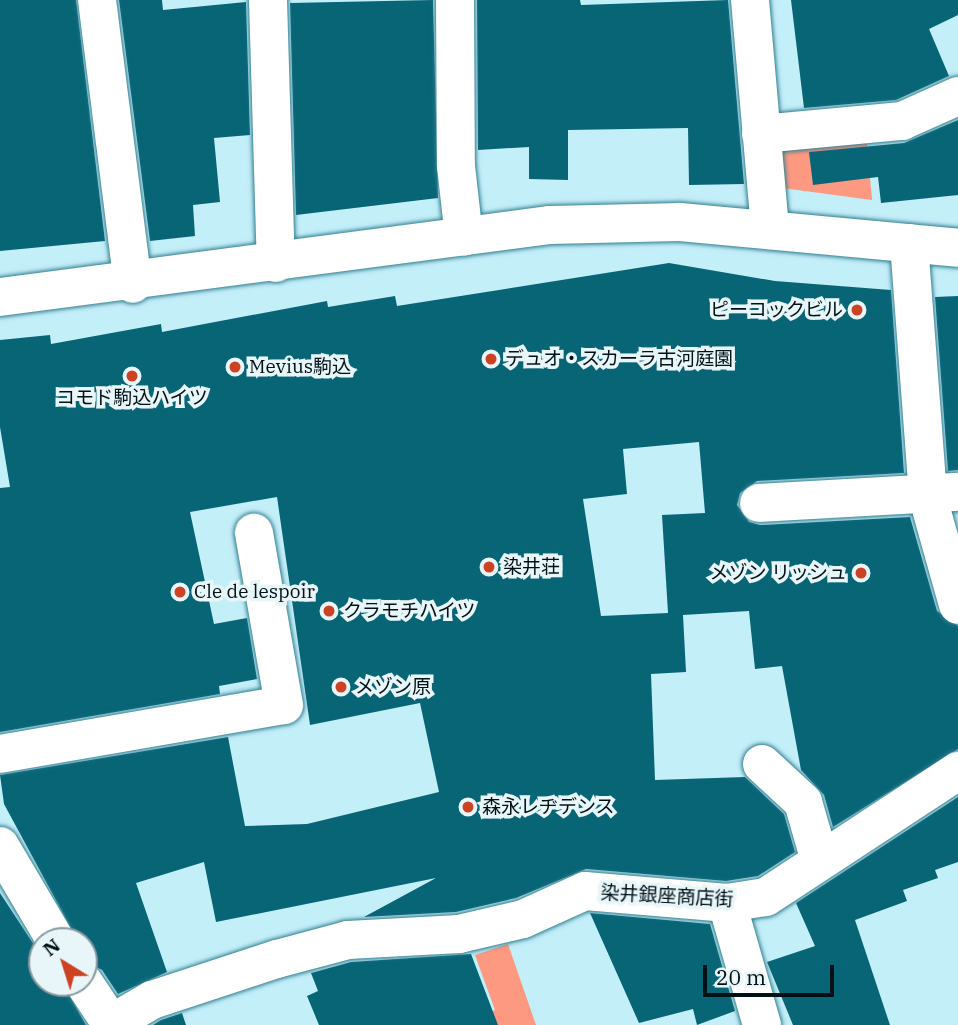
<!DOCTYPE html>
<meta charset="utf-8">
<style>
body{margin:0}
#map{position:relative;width:958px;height:1025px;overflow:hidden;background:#c3eff9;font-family:"IBM Plex Serif","Noto Sans JP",serif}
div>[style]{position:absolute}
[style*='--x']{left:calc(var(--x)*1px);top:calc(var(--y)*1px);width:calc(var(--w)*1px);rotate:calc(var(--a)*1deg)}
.green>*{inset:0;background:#fe9981}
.building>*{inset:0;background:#086576}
.roads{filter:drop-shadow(0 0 2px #317f90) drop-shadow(0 0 2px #317f90)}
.minor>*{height:38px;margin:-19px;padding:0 19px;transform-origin:19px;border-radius:19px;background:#fff}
.dots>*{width:19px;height:19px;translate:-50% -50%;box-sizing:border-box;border:4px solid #e8f6fa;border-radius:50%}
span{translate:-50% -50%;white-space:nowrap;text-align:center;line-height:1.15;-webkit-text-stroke:7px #e8f6fa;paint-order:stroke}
.poi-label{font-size:19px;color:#001015}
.right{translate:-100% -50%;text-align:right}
.left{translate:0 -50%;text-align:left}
.street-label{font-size:19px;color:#001015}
.north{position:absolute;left:28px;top:927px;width:70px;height:70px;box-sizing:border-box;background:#e8f6fa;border:2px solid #8b9a9e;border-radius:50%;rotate:322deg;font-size:19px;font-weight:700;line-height:28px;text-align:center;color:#001015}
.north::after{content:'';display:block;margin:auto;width:24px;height:32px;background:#cc4222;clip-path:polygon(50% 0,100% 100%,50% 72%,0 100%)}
.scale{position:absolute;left:703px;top:965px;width:131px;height:32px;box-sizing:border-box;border:4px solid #001015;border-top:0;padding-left:9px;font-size:21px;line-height:24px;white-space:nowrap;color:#001015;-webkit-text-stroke:5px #e8f6fa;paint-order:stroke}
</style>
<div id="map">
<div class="green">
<div style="clip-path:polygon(866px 135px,872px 200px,782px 188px,778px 147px)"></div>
<div style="clip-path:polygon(508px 944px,536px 1025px,467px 1025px,495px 1010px,475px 955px)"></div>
</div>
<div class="building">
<div style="clip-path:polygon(0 0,76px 0,105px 241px,0 251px)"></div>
<div style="clip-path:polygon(119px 0,162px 0,163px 10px,246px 2px,250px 135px,214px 138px,220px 202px,193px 205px,195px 236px,150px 241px)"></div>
<div style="clip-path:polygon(433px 0,438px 198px,296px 215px,290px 3px)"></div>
<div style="clip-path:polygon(477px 0,580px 0,581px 5px,728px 0,744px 184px,689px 185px,688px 128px,568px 130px,568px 180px,529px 179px,529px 147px,478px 150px)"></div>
<div style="clip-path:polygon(791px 0,958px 0,958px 15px,929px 29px,949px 76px,896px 100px,804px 108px)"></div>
<div style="clip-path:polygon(958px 120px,958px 195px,881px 203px,878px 177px,813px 185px,809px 152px,904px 143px)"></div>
<div style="clip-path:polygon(evenodd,669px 263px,775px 281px,891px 290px,904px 473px,757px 481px,740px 493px,737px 505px,749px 522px,760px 525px,910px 517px,937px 611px,958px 626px,958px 749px,833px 827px,824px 795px,801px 770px,782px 666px,755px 669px,749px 611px,683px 615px,686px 672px,651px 674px,655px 780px,745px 777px,784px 814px,795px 852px,758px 876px,726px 881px,586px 869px,516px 898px,456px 912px,364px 917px,436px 878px,216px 922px,204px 862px,136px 883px,167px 972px,118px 994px,102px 970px,84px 961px,84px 941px,78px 941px,4px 804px,0 775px,228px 737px,245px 826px,307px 824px,439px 792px,420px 703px,310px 725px,277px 497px,190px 512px,214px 624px,247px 618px,257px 679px,219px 686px,220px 694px,0 732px,0 488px,10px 487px,0 427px,0 340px,50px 335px,51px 344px,161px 324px,162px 332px,327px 301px,328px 307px,395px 296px,397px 306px,669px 263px,699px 442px,705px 513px,662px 515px,668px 613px,601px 616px,583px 499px,627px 494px,623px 449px,699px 442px)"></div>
<div style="clip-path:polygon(958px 296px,958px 470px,948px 471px,935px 297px)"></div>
<div style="clip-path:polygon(958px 797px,958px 862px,935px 870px,938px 878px,903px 890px,907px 901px,855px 920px,890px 1025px,793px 1025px,767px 962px,815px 946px,796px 903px)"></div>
<div style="clip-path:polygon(0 893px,42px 957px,42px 983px,62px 983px,86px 1025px,0 1025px)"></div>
<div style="clip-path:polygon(590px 913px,710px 924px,735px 1011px,697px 1025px,693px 1009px,639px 1023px)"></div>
<div style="clip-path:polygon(471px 954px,498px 1025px,319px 1025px,307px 996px,318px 991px,311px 973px,351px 962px)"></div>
<div style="clip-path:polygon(182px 1013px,186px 1025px,153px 1025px,161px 1020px)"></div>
</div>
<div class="roads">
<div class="minor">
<div style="--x:97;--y:0;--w:286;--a:82.8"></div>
<div style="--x:268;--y:0;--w:263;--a:88.3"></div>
<div style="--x:455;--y:0;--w:166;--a:89.7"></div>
<div style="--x:456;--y:166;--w:71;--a:83.6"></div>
<div style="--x:750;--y:0;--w:231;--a:85"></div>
<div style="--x:761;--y:134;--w:142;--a:-5.3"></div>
<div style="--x:902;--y:121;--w:61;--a:-24.1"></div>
<div style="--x:909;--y:243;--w:256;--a:85.7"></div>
<div style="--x:928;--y:498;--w:111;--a:74.3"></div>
<div style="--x:0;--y:297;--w:555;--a:-7.46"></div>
<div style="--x:550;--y:225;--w:130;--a:-1.3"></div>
<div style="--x:680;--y:222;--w:279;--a:5.3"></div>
<div style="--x:759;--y:503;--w:199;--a:-3.2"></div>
<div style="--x:0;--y:754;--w:288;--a:-9.8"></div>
<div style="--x:284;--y:705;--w:175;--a:-99.9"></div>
<div style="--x:762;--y:764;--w:56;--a:42.8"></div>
<div style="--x:803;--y:802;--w:61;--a:73.9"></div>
<div style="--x:0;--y:846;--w:110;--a:59.5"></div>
<div style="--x:727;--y:903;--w:127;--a:74"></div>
<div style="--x:84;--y:983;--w:50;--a:56.3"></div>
<div style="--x:109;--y:1025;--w:50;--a:-30.2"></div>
<div style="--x:152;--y:1000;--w:132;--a:-18.2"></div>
<div style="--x:277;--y:959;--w:73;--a:-15"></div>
<div style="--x:348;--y:940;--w:111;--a:-3.1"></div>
<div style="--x:459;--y:934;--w:66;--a:-13.2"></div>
<div style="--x:523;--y:919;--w:68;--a:-24.3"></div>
<div style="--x:585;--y:891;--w:143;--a:4.8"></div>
<div style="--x:727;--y:903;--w:39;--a:-9"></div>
<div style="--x:766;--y:897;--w:230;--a:-33.3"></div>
</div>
</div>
<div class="dots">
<div style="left:857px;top:310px;background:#cc4222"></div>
<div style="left:491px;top:359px;background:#cc4222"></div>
<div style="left:235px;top:367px;background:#cc4222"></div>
<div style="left:132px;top:376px;background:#cc4222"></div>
<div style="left:489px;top:567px;background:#cc4222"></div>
<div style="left:861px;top:573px;background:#cc4222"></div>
<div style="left:180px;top:592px;background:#cc4222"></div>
<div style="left:329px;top:611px;background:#cc4222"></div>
<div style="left:341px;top:687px;background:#cc4222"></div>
<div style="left:468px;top:807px;background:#cc4222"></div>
</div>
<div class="poi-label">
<span class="right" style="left:843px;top:310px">ピーコックビル</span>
<span class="left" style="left:505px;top:359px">デュオ・スカーラ古河庭園</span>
<span class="left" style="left:249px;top:367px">Mevius駒込</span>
<span style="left:132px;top:398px">コモド駒込ハイツ</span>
<span class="left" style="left:503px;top:567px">染井荘</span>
<span class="right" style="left:847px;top:573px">メゾン リッシュ</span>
<span class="left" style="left:194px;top:592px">Cle de lespoir</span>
<span class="left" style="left:343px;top:611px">クラモチハイツ</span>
<span class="left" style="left:355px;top:687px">メゾン原</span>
<span class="left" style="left:482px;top:807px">森永レヂデンス</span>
</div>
<div class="street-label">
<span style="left:667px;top:896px;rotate:3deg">染井銀座商店街</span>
</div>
<div class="north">N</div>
<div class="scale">20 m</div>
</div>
